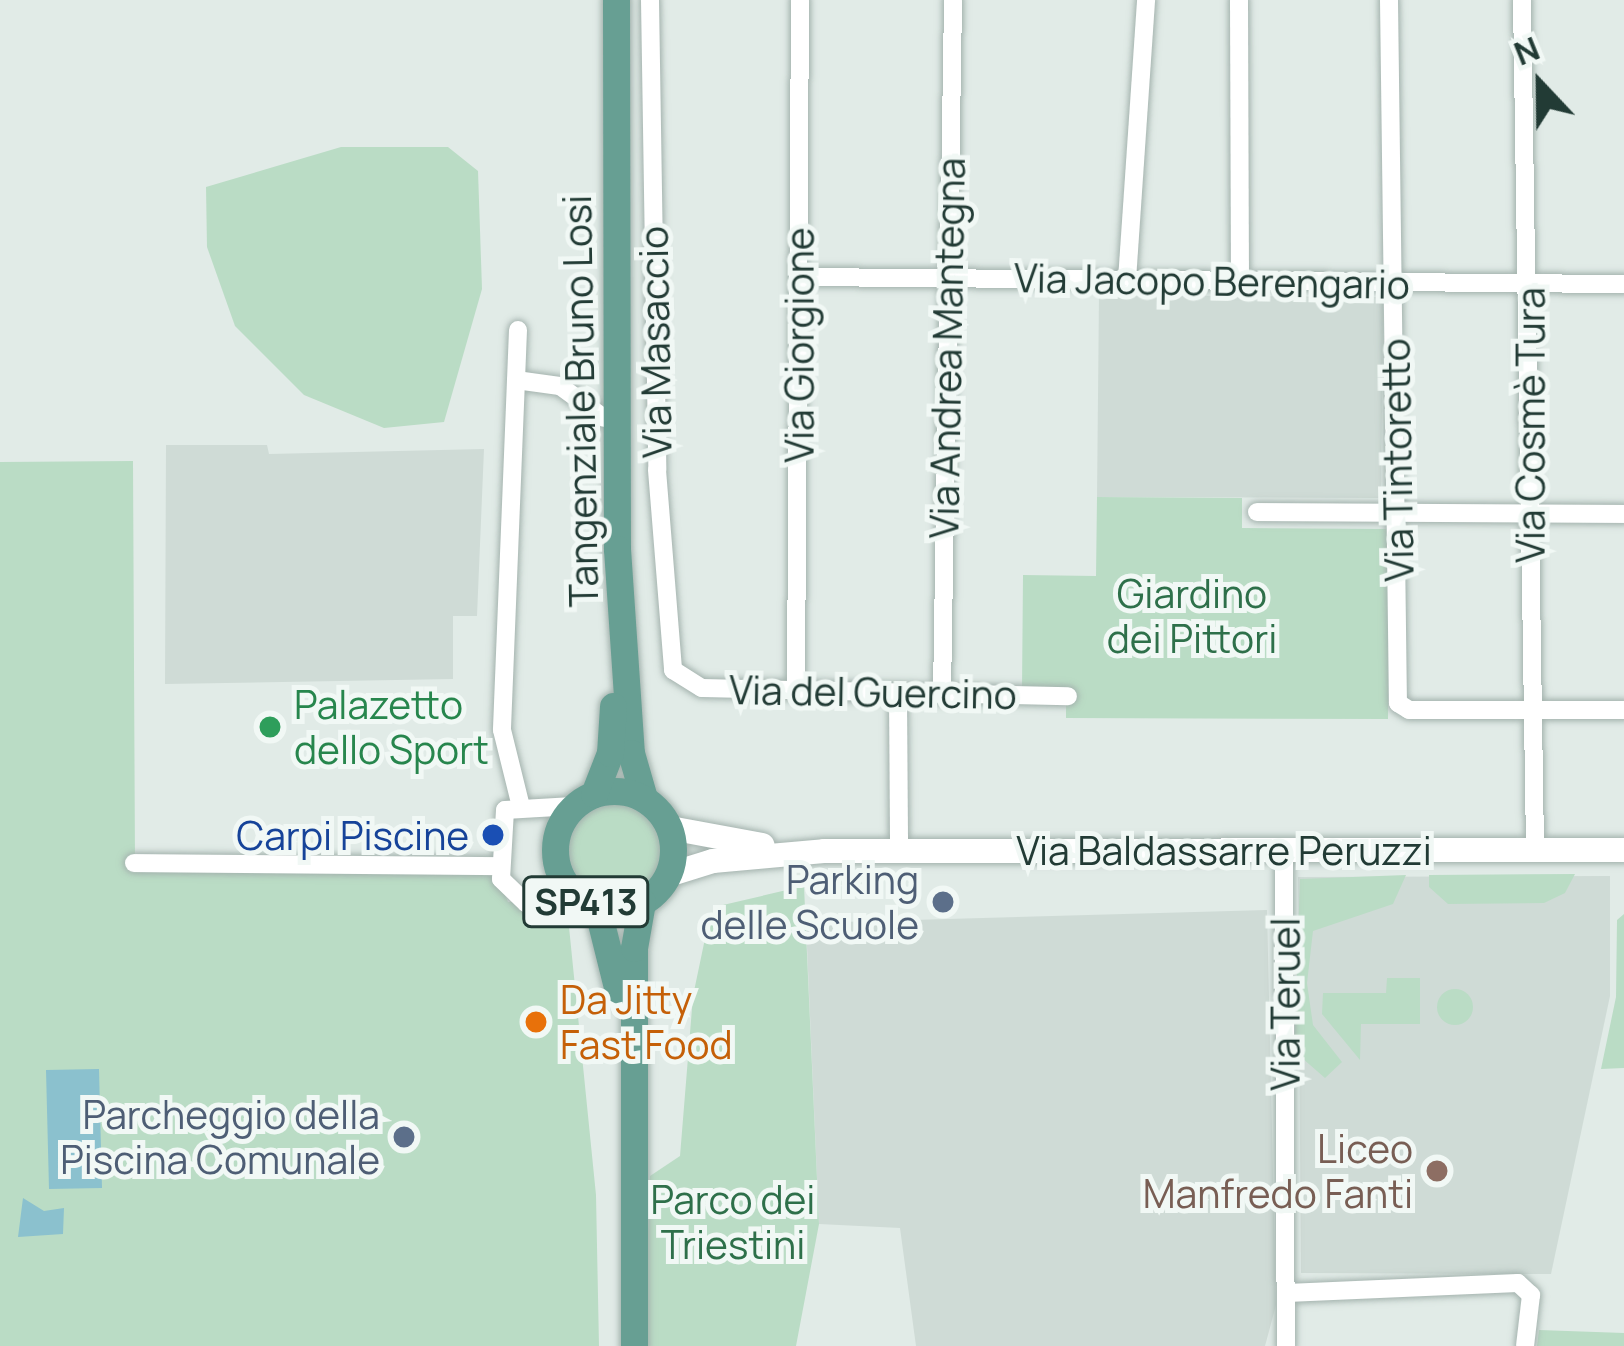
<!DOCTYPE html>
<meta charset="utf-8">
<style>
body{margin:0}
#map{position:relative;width:1624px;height:1346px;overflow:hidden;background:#e1ebe7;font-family:Manrope,sans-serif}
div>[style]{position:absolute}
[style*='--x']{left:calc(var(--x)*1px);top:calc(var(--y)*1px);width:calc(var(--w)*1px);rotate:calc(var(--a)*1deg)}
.built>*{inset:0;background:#cfdbd6}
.green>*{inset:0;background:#badcc5}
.round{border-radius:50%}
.water>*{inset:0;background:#8bc1ce}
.roads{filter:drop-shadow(0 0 3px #a4b3ae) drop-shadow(0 0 3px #a4b3ae)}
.street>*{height:18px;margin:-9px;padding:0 9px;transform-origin:9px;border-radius:9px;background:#fff}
.secondary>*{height:24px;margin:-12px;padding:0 12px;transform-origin:12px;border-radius:12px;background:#fff}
.primary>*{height:27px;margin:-13.5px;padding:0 13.5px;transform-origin:13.5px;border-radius:13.5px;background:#679f93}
.primary>.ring{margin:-13.5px;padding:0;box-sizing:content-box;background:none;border:27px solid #679f93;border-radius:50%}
.dots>*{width:33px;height:33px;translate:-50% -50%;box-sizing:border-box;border:6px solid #f1f8f5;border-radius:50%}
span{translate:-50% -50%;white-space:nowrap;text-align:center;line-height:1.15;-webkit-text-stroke:10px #f1f8f5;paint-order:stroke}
.shield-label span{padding:3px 9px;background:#f1f8f5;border:3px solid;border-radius:9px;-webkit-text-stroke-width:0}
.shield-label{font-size:36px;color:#223b35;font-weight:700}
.street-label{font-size:39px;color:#223b35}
.park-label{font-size:39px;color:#2e704a}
.leisure-label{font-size:39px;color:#27864d}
.left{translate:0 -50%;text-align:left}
.transit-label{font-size:39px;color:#164399}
.right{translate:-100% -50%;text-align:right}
.service-label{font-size:39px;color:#4e5e75}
.food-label{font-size:39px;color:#c56008}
.education-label{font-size:39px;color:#785e54}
.north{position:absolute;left:1480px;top:24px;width:120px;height:120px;-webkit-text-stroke:9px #f1f8f5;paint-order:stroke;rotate:338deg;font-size:33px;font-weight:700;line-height:48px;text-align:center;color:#223b35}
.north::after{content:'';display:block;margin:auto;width:42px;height:54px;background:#223b35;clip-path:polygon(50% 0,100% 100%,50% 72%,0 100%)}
</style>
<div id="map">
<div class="built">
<div style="clip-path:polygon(1099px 295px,1383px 297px,1381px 498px,1097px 497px)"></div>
<div style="clip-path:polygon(166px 445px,267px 445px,269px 454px,484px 449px,477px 616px,453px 616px,453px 679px,165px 684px)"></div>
<div style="clip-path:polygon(1610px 876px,1610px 996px,1551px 1274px,1301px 1273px,1298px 877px)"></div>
<div style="clip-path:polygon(1267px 910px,1276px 1305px,1265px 1346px,916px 1346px,900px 1228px,819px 1224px,806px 923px)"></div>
</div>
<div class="green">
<div style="clip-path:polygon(341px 147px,448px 147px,478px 171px,482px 289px,444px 422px,384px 428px,304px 395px,235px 326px,207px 247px,206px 187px)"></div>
<div style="clip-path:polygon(133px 461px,135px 863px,495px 871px,508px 902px,551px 902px,568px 917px,596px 1195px,599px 1346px,0 1346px,0 462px)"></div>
<div style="clip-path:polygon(1097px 497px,1242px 498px,1242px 528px,1390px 529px,1388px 719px,1066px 718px,1066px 689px,1022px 689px,1023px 575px,1096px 576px)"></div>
<div class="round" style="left:566px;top:802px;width:96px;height:96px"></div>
<div style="clip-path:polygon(1575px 874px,1565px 893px,1544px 903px,1448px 904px,1429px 887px,1429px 875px)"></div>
<div style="clip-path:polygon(1406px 875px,1393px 904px,1313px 931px,1307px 983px,1313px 1025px,1342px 1062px,1325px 1078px,1294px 1051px,1300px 879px)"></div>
<div style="clip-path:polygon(804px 886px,819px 1224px,796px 1346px,644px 1346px,650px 1176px,680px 1156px,693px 996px,707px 929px,723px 905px)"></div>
<div style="clip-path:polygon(1624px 914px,1624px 1068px,1601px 1069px,1616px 997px,1617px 920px)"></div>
<div style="clip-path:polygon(1387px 978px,1420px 978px,1420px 1024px,1361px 1024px,1360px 1060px,1322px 1014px,1323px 993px,1386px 993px)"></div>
<div class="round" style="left:1437px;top:989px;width:36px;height:36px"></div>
<div style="clip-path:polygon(1539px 1330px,1624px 1333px,1624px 1346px,1537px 1346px)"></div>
</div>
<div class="water">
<div style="clip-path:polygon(99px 1069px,102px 1188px,49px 1189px,46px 1070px)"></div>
<div style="clip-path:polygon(23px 1198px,44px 1211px,64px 1208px,63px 1234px,18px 1237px)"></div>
</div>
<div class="roads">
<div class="street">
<div style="--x:650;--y:0;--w:470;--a:89.1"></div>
<div style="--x:657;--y:470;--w:201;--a:85.4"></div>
<div style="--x:673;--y:670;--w:34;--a:32"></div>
<div style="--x:702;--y:688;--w:366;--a:1.3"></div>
<div style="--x:1239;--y:0;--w:281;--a:89.8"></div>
<div style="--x:1389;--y:0;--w:703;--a:89.27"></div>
<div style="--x:1398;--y:703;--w:13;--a:32"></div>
<div style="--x:1409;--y:710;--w:215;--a:0"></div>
<div style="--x:1522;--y:0;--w:850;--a:89.12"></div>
<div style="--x:800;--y:277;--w:824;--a:0.49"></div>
<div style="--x:1127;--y:280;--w:281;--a:-86.1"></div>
<div style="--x:518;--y:330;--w:400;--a:92.3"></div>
<div style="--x:502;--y:730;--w:75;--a:76.1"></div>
<div style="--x:516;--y:380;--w:44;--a:7.8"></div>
<div style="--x:560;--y:386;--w:54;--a:36"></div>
<div style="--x:1257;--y:512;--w:367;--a:0.3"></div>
<div style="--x:796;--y:690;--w:690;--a:-89.67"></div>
<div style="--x:898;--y:694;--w:158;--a:89.6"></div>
<div style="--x:942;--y:695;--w:695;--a:-89.09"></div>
<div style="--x:573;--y:806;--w:68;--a:176.6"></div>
<div style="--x:505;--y:810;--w:69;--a:93.3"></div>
<div style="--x:501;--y:879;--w:35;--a:44"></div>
<div style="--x:526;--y:903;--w:56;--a:-3.1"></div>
<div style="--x:1284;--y:850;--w:496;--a:89.8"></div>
<div style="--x:134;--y:863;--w:366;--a:0.5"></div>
<div style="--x:1287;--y:1293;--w:231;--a:-2.5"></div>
<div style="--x:1518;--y:1283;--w:18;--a:43"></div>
<div style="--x:1531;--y:1295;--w:51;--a:96.7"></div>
</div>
<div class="secondary">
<div style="--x:670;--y:828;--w:94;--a:10.5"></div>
<div style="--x:668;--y:875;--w:47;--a:-17.3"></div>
<div style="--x:713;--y:861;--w:111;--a:-5.1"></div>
<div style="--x:824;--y:851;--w:800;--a:-0.07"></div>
</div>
<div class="primary">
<div style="--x:616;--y:0;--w:549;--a:89.9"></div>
<div style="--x:617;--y:549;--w:204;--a:86.1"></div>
<div style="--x:631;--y:753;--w:47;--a:73.9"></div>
<div class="ring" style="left:555px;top:791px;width:91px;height:91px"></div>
<div style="--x:594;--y:794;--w:44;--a:-68.7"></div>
<div style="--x:610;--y:753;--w:47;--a:-86.3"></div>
<div style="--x:597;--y:907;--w:91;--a:76"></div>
<div style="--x:634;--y:1346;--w:398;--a:-90"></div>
<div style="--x:634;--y:948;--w:47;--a:-80.1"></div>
</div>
</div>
<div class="dots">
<div style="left:270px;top:727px;background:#2e9e5b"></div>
<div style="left:493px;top:835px;background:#1a4fb4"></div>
<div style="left:943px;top:902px;background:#5c6f8a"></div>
<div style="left:536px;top:1022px;background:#e8710a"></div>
<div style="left:404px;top:1137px;background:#5c6f8a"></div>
<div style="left:1437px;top:1171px;background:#8d6e63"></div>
</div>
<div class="shield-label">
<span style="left:586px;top:902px">SP413</span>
</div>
<div class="street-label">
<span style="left:1212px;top:281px;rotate:1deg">Via Jacopo Berengario</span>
<span style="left:655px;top:342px;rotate:-91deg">Via Masaccio</span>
<span style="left:799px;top:345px;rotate:-90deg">Via Giorgione</span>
<span style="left:947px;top:348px;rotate:-89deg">Via Andrea Mantegna</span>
<span style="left:580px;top:401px;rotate:-91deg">Tangenziale Bruno Losi</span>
<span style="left:1530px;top:425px;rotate:-90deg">Via Cosmè Tura</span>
<span style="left:1397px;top:460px;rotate:-91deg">Via Tintoretto</span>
<span style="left:873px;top:692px;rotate:1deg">Via del Guercino</span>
<span style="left:1224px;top:850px">Via Baldassarre Peruzzi</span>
<span style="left:1285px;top:1004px;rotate:-90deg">Via Teruel</span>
</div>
<div class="park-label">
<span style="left:1192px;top:616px">Giardino<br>dei Pittori</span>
<span style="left:733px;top:1222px">Parco dei<br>Triestini</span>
</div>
<div class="leisure-label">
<span class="left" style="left:294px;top:727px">Palazetto<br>dello Sport</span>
</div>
<div class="transit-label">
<span class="right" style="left:469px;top:835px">Carpi Piscine</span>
</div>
<div class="service-label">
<span class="right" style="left:919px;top:902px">Parking<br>delle Scuole</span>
<span class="right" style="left:380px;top:1137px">Parcheggio della<br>Piscina Comunale</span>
</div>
<div class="food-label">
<span class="left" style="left:560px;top:1022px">Da Jitty<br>Fast Food</span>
</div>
<div class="education-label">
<span class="right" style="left:1413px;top:1171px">Liceo<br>Manfredo Fanti</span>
</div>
<div class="north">N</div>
</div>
